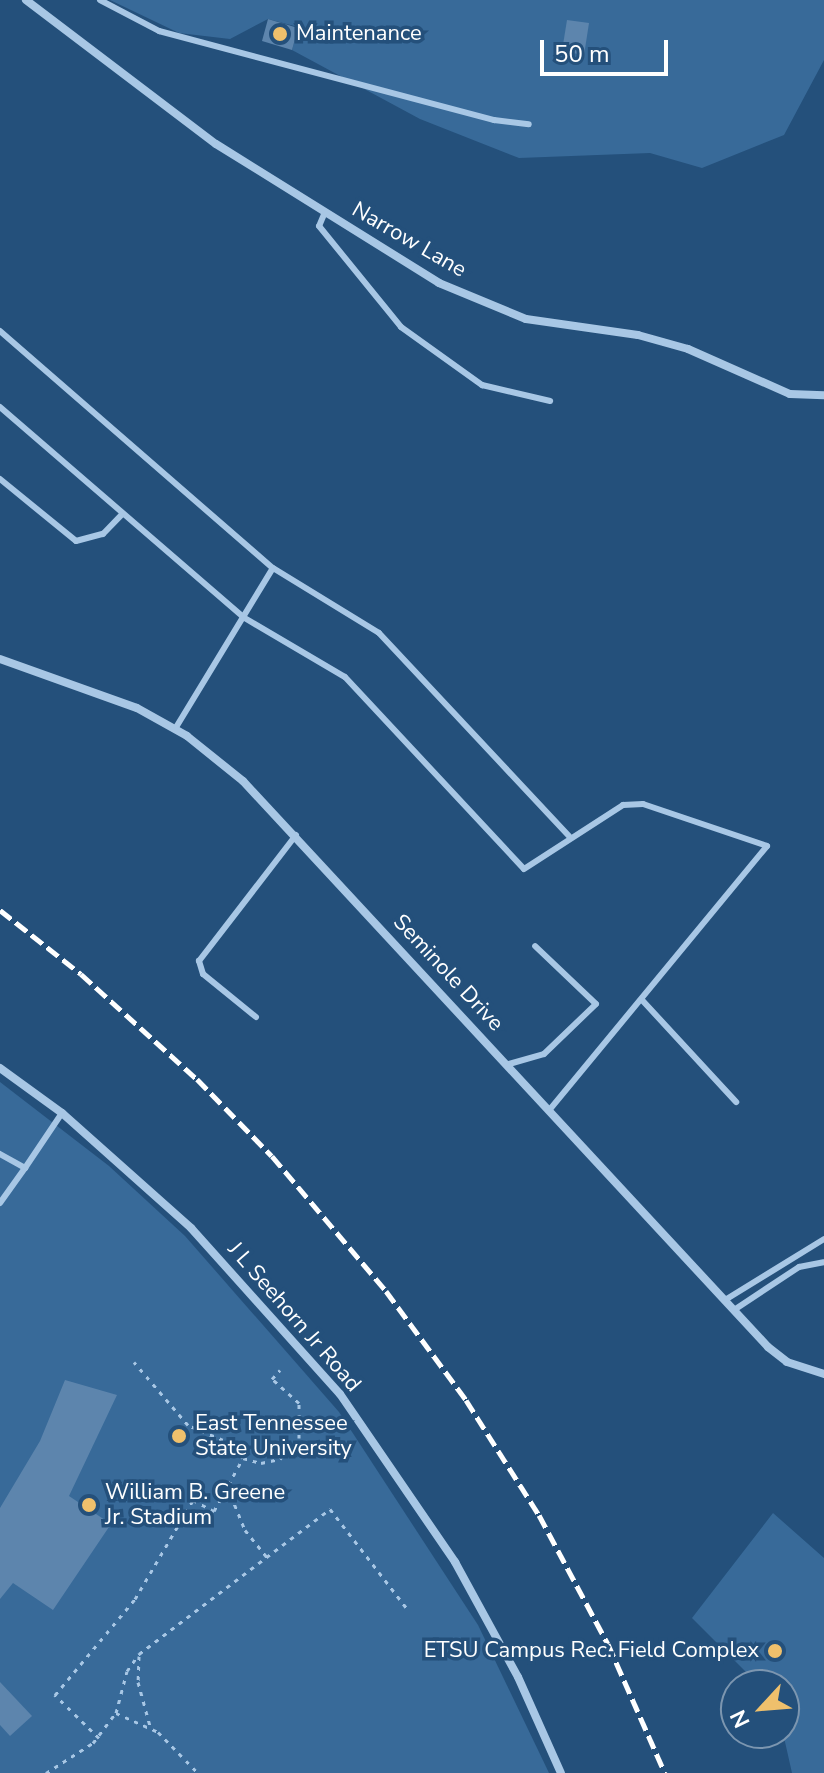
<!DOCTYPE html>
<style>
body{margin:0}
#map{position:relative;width:824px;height:1773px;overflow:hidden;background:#24507b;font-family:"Nunito Sans",sans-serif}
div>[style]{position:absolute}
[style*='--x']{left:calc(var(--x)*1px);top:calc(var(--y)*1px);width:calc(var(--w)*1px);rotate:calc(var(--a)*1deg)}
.green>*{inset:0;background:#386a99}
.building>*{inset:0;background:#5d85ad}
.path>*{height:3px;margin-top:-1.5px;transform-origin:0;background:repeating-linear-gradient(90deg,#a8c7e5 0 4px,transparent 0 10px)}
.service>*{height:6px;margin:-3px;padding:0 3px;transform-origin:3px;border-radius:3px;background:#a8c7e5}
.minor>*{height:8px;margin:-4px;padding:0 4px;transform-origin:4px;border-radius:4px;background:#a8c7e5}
.rail>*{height:5px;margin-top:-2.5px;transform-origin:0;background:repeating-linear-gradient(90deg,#fff 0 14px,transparent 0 20px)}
.dots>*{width:22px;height:22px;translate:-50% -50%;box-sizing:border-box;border:4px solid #24507b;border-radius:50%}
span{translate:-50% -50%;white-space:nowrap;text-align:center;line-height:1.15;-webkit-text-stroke:7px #24507b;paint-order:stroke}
.poi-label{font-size:22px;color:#fff}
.left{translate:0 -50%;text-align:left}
.right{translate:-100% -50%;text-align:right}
.street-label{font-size:22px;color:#fff}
.north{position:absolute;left:720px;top:1669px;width:80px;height:80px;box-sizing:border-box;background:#24507b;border:2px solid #7c96b0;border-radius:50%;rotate:244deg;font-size:22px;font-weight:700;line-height:32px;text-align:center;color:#fff}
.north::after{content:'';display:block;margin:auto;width:28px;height:36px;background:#efc06c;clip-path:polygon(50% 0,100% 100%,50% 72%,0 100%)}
.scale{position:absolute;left:540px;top:40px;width:128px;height:36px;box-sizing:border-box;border:4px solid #fff;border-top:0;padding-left:10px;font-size:24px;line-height:28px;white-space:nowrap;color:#fff;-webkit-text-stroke:6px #24507b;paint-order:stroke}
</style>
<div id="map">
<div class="green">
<div style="clip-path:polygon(110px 0,824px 0,824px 60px,784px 135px,702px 168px,650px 153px,519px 158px,420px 119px,292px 50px,298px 27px,268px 19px,230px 39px,179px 33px)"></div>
<div style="clip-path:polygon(0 1082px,109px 1166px,185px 1236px,339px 1412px,478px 1625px,549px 1773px,0 1773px)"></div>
<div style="clip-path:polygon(773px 1513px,824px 1558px,824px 1773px,792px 1773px,783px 1733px,784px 1685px,759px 1685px,692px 1618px)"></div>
</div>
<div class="building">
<div style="clip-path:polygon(268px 19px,298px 28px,292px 50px,262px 41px)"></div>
<div style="clip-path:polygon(567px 20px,589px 23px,584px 55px,562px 51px)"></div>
<div style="clip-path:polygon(65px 1380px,117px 1395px,69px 1496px,111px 1524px,53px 1610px,13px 1583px,0 1599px,0 1508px,40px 1441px)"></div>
<div style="clip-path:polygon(0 1682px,32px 1716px,10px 1736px,0 1725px)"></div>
</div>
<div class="path">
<div style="--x:243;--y:1458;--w:19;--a:16"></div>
<div style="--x:261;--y:1463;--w:19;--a:-12"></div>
<div style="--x:280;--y:1459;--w:28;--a:-48"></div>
<div style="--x:299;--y:1438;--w:35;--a:-90"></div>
<div style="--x:299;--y:1403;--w:36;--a:-138"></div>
<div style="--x:272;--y:1379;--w:12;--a:-48"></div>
<div style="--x:227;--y:1486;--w:48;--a:67.8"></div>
<div style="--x:245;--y:1530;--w:35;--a:51"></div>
<div style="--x:139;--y:1656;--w:26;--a:92"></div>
<div style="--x:138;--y:1682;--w:46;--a:74.7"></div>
<div style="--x:116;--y:1713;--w:43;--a:-75.3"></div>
<div style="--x:127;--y:1671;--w:21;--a:-55"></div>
<div style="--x:139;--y:1654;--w:240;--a:-37.2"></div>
<div style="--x:330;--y:1509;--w:128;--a:52.3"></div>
<div style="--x:99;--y:1738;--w:62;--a:-135.7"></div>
<div style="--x:55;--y:1695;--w:125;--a:-50.2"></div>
<div style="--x:135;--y:1599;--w:115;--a:-59.6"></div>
<div style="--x:193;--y:1500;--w:24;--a:28"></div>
<div style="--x:214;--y:1511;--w:60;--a:-61.3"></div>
<div style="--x:243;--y:1458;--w:27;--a:-138"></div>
<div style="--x:223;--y:1440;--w:38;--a:-157"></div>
<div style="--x:188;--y:1425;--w:83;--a:-130.6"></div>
<div style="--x:46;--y:1773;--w:56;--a:-32.6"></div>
<div style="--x:93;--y:1743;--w:38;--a:-53"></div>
<div style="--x:116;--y:1713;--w:46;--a:24.3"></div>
<div style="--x:158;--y:1732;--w:57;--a:45.7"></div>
</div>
<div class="service">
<div style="--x:100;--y:0;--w:67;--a:27.7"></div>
<div style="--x:159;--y:31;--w:347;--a:14.9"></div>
<div style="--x:494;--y:120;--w:35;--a:7"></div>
<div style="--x:325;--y:212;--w:15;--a:113"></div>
<div style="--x:319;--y:226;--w:130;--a:50.9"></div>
<div style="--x:401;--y:327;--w:100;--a:35.6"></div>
<div style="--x:482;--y:385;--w:70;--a:13.2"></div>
<div style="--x:0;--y:331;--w:362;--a:41"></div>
<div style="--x:0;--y:407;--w:321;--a:40.8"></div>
<div style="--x:243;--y:617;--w:118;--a:30.5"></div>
<div style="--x:345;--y:677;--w:262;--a:47"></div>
<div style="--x:524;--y:869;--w:118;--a:-32.9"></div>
<div style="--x:623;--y:805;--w:20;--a:-3"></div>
<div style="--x:643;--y:804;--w:131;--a:18.7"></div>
<div style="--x:767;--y:846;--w:341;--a:129.5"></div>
<div style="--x:0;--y:479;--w:98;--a:39.2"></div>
<div style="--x:76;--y:541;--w:28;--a:-15"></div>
<div style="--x:103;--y:534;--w:28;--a:-46"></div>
<div style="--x:175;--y:729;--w:188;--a:-58.7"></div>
<div style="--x:273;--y:568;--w:124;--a:31.5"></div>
<div style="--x:379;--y:633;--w:278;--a:46.9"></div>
<div style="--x:642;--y:1000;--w:139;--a:47.3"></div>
<div style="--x:256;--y:1017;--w:68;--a:-140.9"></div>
<div style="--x:203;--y:974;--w:14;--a:-107"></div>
<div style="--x:199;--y:961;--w:159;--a:-52.4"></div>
<div style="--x:509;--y:1064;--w:36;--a:-16"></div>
<div style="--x:544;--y:1054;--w:72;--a:-43.9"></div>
<div style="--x:596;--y:1004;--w:84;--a:-136.4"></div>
<div style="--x:0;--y:1154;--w:29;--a:29"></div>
<div style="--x:25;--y:1168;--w:66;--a:-56.1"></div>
<div style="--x:0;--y:1203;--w:43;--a:-54.5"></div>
<div style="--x:725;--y:1300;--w:116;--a:-31.6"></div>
<div style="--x:734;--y:1310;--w:78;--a:-33.5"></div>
<div style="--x:799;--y:1267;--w:25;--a:-11"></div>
</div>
<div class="minor">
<div style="--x:26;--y:0;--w:238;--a:37.2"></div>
<div style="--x:216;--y:144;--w:263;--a:31.9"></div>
<div style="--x:439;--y:283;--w:94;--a:22.5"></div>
<div style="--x:526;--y:319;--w:113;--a:8.1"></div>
<div style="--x:638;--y:335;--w:52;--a:15.6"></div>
<div style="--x:688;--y:349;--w:111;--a:23.8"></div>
<div style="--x:790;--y:394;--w:34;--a:2"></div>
<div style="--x:0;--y:659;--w:145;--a:19.7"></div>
<div style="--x:137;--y:708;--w:57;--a:29.2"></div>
<div style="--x:187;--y:736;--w:72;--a:38.8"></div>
<div style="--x:243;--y:781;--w:772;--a:47.15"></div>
<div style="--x:768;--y:1347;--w:24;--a:38"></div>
<div style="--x:787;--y:1362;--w:39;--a:18"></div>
<div style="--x:0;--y:1068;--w:77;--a:36"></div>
<div style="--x:62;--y:1113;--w:173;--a:41.7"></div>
<div style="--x:191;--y:1228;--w:223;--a:48.1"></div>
<div style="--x:340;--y:1394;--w:204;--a:55.6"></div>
<div style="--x:455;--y:1562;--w:131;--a:61.3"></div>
<div style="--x:518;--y:1677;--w:105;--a:65.9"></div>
</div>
<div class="rail">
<div style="--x:0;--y:910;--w:103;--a:38.3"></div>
<div style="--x:81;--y:974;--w:156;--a:42.2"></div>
<div style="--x:197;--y:1079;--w:107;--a:45.8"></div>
<div style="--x:272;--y:1156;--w:177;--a:49.8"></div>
<div style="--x:386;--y:1291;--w:135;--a:53.7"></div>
<div style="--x:466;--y:1400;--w:136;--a:57.6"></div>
<div style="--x:539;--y:1515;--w:146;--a:61.9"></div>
<div style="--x:608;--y:1644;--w:141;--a:66.2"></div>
</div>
<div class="dots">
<div style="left:280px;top:34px;background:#efc06c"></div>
<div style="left:179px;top:1436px;background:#efc06c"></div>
<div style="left:89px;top:1505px;background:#efc06c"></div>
<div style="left:775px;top:1651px;background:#efc06c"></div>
</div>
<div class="poi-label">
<span class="left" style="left:296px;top:34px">Maintenance</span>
<span class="left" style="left:195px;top:1436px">East Tennessee<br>State University</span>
<span class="left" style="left:105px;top:1505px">William B. Greene<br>Jr. Stadium</span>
<span class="right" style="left:759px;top:1651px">ETSU Campus Rec. Field Complex</span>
</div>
<div class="street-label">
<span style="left:409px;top:240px;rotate:30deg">Narrow Lane</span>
<span style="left:448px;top:973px;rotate:47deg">Seminole Drive</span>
<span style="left:294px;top:1317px;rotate:49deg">J L Seehorn Jr Road</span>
</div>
<div class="north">N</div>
<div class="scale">50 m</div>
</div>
